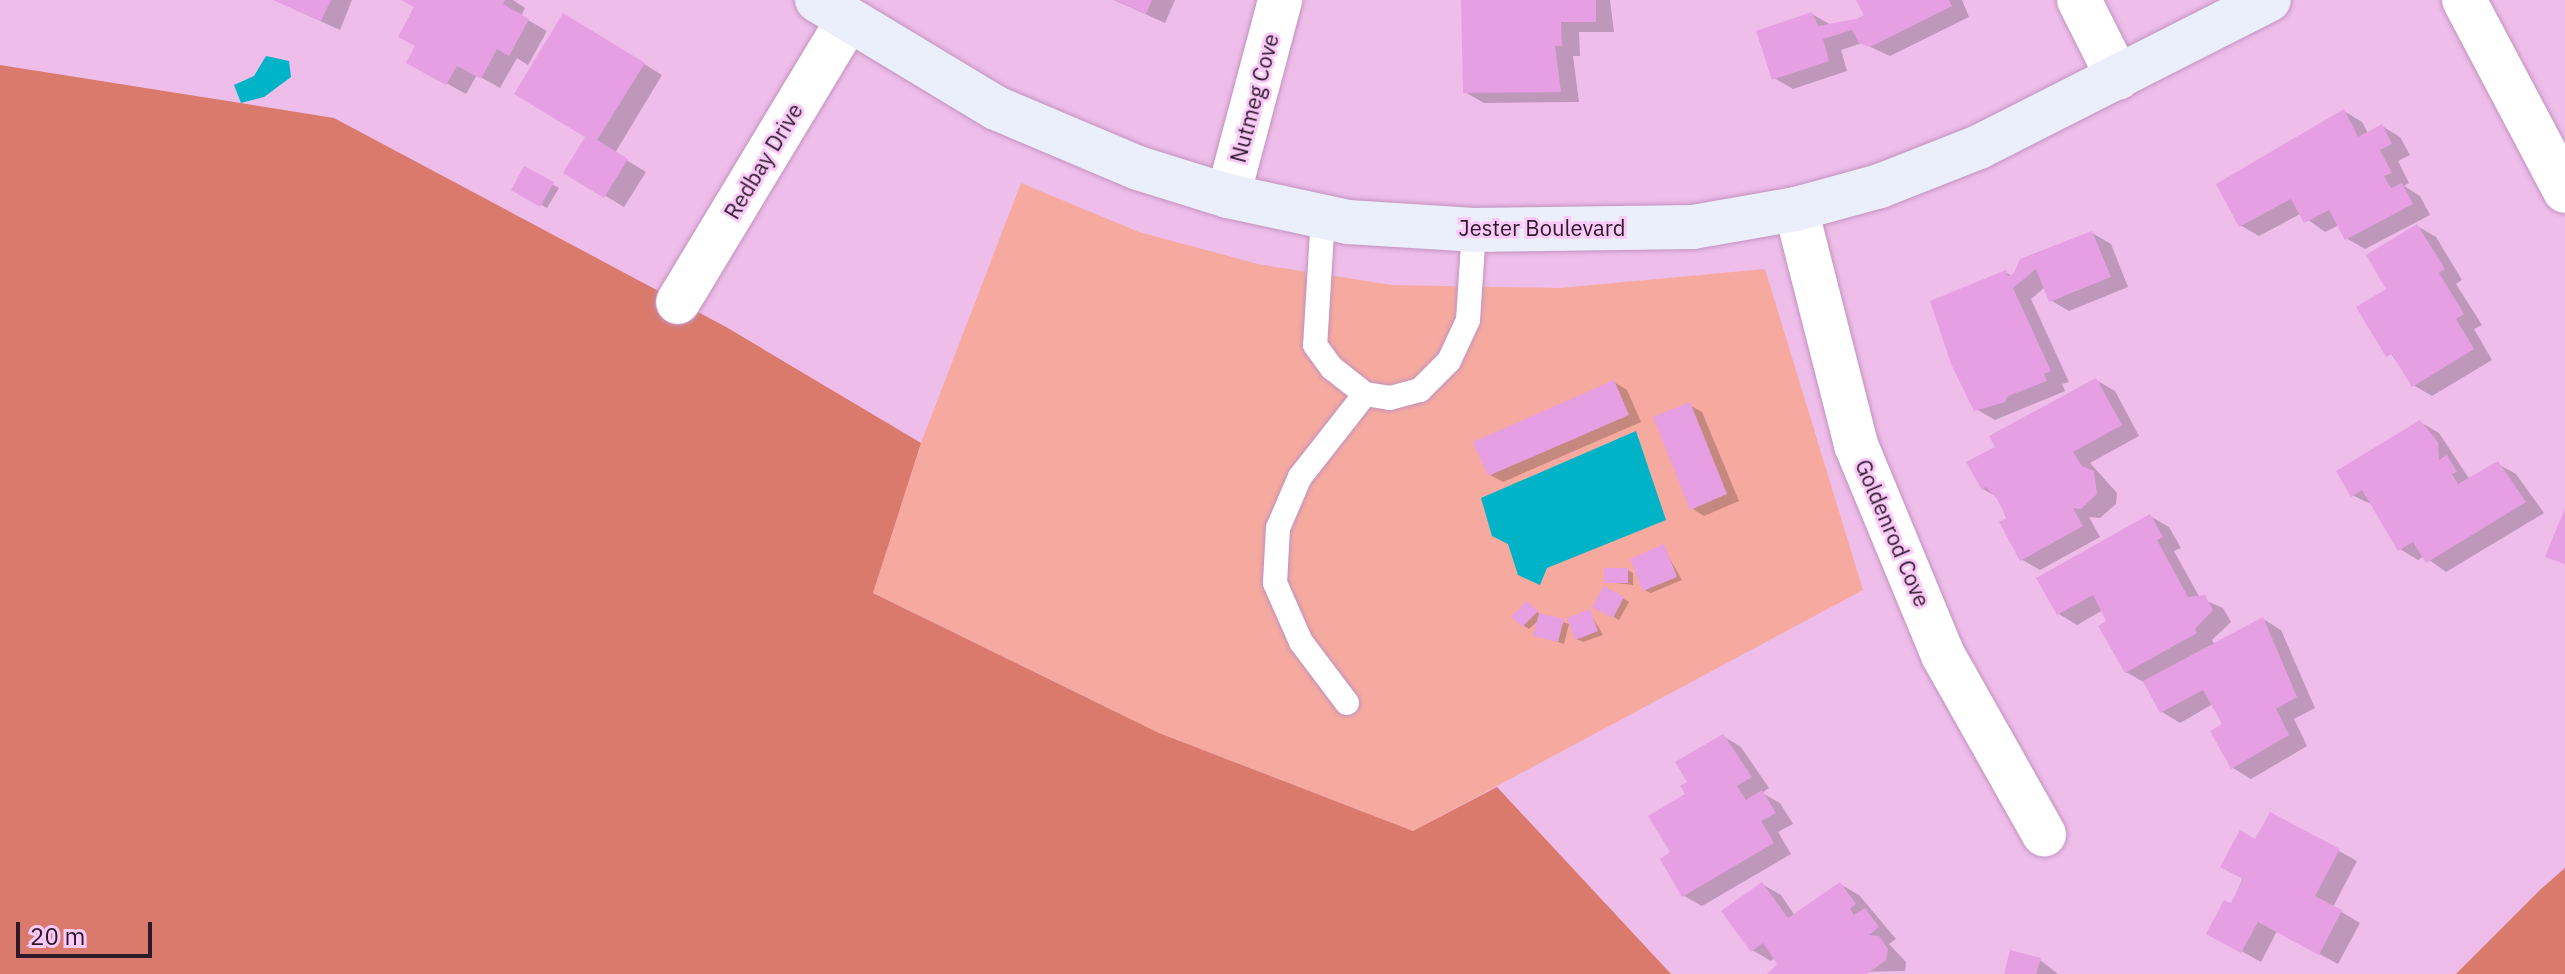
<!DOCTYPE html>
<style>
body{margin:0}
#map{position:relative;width:2565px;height:974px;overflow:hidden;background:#eebdea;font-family:"IBM Plex Sans",sans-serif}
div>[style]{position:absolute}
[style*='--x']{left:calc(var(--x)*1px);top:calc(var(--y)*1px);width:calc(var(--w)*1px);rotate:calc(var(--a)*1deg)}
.green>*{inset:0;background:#f6aa9f}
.forest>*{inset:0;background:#d97a6d}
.water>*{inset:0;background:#01b3c7}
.shadow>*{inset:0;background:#0003}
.building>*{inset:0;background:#e69fe3}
.roads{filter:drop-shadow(0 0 2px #c293bf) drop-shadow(0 0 2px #c293bf)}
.lane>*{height:24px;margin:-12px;padding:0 12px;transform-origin:12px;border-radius:12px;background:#fff}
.street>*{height:44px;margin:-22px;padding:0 22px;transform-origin:22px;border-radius:22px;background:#fff}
.secondary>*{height:44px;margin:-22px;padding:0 22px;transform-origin:22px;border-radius:22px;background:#ebeffb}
span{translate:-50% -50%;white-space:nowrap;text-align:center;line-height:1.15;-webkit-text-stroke:6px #fbcaf8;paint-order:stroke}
.street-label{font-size:22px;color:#2c1a2b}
.scale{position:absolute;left:16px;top:922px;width:136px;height:36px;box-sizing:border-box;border:4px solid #2c1a2b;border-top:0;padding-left:10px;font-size:24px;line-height:28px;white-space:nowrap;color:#2c1a2b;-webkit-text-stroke:6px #fbcaf8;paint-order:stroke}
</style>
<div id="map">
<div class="green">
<div style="clip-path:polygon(1021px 183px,1139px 232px,1258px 264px,1392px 285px,1560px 288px,1765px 269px,1863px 590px,1413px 831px,1159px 733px,873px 593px,921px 443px)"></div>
</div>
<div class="forest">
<div style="clip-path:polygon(0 65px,334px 118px,726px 327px,921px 443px,873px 593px,1159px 733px,1413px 831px,1497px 787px,1671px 974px,0 974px)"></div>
<div style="clip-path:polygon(2565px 868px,2565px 974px,2456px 974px,2541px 889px)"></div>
</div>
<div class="water">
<div style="clip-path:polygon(266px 56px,289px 61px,291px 77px,264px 97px,241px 103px,234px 85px,254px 76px)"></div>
<div style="clip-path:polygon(1636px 431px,1666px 520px,1547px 568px,1540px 585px,1518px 575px,1508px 544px,1492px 536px,1481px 498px)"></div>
</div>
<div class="shadow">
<div style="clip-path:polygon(274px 0,352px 0,340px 30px)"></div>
<div style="clip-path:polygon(404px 0,513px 0,525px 8px,521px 16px,547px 31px,528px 65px,517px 58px,500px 88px,477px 75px,466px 94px,408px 62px,417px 46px,417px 7px)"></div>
<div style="clip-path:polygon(1114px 0,1175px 0,1165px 23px)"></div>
<div style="clip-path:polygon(1463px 0,1610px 0,1614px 32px,1579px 32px,1580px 56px,1573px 56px,1579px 102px,1484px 103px,1465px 92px)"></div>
<div style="clip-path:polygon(1858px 0,1962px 0,1969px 17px,1890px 56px,1862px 43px,1841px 50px,1847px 71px,1793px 89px,1774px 78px,1812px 14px,1831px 25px,1867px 17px)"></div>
<div style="clip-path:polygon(582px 26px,662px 75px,615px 153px,646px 172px,624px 207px,566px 172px,587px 136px)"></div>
<div style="clip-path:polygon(2344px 111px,2362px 122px,2368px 133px,2382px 126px,2400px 137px,2410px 155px,2398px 161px,2409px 183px,2404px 186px,2420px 196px,2430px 215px,2365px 249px,2346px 238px,2339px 225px,2325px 232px,2300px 214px,2259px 236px,2240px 225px)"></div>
<div style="clip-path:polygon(525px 169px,559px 188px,547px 208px,513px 190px)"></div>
<div style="clip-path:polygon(2417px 226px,2436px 237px,2462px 280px,2456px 284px,2482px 325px,2474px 329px,2492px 360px,2432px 396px,2413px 385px,2359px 308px,2389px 290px)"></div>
<div style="clip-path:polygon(2092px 233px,2111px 244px,2128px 287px,2069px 311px,2050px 300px,2045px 287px,2031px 299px,2069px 382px,2062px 384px,2065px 391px,1995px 420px,1976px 409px,2006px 272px,2012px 276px)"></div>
<div style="clip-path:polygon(2096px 380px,2115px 391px,2139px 436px,2090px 463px,2117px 493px,2116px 504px,2100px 518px,2089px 517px,2100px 537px,2040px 570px,2021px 559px,1999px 498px,1983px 489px,1998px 448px)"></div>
<div style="clip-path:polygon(1614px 382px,1627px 390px,1641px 422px,1503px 482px,1490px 475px)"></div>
<div style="clip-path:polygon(1689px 405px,1702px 412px,1739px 501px,1704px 516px,1691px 508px)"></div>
<div style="clip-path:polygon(2420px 422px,2439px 433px,2470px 480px,2498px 464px,2516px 474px,2544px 513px,2446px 572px,2424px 556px,2418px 560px,2400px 549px,2373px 505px,2352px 495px)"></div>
<div style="clip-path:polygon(2150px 516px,2169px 527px,2181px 548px,2174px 551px,2200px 598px,2223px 608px,2231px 622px,2212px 640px,2215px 645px,2263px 619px,2281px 630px,2315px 708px,2294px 719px,2307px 746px,2251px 779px,2233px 768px,2225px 725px,2213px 704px,2180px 723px,2162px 712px,2145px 683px,2126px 672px,2103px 610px,2077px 625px,2059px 614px)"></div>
<div style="clip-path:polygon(1663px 547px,1682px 580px,1651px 593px,1644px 590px)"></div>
<div style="clip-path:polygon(1627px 570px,1633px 573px,1633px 585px,1606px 582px)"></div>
<div style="clip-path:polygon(1605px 588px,1629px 602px,1619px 620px,1595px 606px)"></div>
<div style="clip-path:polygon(1527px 603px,1541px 615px,1569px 624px,1564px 644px,1535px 635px,1540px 619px,1529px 629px,1523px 625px)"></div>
<div style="clip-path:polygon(1589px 611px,1603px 635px,1583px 642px,1576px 639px)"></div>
<div style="clip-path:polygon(1723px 736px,1741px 747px,1769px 788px,1762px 793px,1780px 803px,1793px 824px,1778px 832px,1791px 854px,1702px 906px,1684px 896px,1673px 853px,1690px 783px)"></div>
<div style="clip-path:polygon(2256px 841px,2339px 851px,2357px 861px,2333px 907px,2360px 923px,2338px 964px,2277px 931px,2261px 962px,2209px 933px,2232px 906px)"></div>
<div style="clip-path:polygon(1762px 884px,1781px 895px,1795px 916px,1840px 884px,1859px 895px,1896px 939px,1889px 944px,1906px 962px,1905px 971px,1769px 974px,1780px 964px,1775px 958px,1771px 961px,1752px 950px)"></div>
<div style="clip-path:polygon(2040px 960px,2058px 974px,2006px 974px)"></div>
</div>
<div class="building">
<div style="clip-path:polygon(273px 0,331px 0,321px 21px)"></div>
<div style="clip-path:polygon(401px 0,505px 0,503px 4px,529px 19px,509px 56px,497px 49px,481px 79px,457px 66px,446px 85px,406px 63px,415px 46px,398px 37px,414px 7px)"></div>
<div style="clip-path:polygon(1115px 0,1152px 0,1146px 14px)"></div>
<div style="clip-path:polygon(1461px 0,1596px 0,1596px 22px,1561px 22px,1562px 46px,1555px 46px,1561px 92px,1463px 93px)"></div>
<div style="clip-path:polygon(1856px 0,1949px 0,1952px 6px,1870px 47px,1859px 43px,1852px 30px,1823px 39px,1829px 61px,1772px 80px,1756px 31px,1812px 12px,1818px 26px,1856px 19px,1864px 15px)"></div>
<div style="clip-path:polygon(563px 13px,645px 63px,597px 140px,628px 159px,604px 198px,563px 173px,585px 137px,514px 94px)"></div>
<div style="clip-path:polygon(2344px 109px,2358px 137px,2382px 124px,2392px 144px,2380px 150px,2392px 173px,2384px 176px,2391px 188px,2402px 183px,2413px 204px,2345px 240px,2329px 210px,2304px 223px,2291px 199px,2239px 227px,2216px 184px)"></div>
<div style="clip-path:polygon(524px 166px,554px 182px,540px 207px,511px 190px)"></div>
<div style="clip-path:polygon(2417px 224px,2445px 269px,2439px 273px,2464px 314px,2456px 319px,2474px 349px,2412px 387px,2392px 354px,2386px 357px,2356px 307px,2386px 289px,2366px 255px)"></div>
<div style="clip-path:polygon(2092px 231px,2111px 277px,2049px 302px,2036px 269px,2013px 288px,2051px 371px,2044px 374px,2047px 381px,2008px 396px,2005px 402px,1974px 411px,1951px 364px,1930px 301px,2006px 270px,2008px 276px,2014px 273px,2020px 259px)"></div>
<div style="clip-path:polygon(2096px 378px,2122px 425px,2073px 452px,2082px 466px,2094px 471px,2097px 494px,2081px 509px,2073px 508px,2083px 526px,2020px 561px,1999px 522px,2007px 518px,1997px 499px,1986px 487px,1982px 490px,1966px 462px,1995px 447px,1989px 436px)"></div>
<div style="clip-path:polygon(1614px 380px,1629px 415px,1488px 476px,1473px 442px)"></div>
<div style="clip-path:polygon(1690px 402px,1727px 494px,1690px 510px,1653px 417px)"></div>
<div style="clip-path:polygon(2420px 420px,2438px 442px,2439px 460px,2447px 455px,2457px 472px,2452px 474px,2458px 484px,2498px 461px,2526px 502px,2426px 563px,2413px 542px,2398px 551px,2362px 490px,2351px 497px,2336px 471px)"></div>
<div style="clip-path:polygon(2565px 508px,2565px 564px,2545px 557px)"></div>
<div style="clip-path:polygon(2150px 514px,2163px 537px,2157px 540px,2188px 597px,2205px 595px,2213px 610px,2195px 629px,2197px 633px,2125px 673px,2098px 626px,2106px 621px,2093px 595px,2057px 615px,2036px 578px)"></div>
<div style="clip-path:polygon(1664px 544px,1677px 577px,1643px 591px,1630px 559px)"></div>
<div style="clip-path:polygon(1604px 568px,1628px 568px,1628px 583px,1604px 583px)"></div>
<div style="clip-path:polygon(1604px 586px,1624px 597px,1613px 618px,1592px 607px)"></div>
<div style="clip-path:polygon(1527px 601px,1538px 611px,1522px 627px,1511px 617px)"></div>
<div style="clip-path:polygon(1590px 609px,1598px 631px,1575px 640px,1567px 618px)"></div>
<div style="clip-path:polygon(1539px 613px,1564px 619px,1558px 642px,1533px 636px)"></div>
<div style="clip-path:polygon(2263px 617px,2297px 697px,2276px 709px,2289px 735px,2231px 769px,2210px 731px,2222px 724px,2203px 690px,2160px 713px,2143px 681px)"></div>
<div style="clip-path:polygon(1723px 734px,1752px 777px,1737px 786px,1746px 800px,1762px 790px,1776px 813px,1761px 821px,1774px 843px,1682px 897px,1660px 859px,1670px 852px,1648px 816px,1685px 794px,1680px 786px,1687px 782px,1675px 762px)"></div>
<div style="clip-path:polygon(2270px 812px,2340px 849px,2315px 896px,2342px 910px,2319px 955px,2258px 922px,2241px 953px,2206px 934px,2224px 900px,2231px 903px,2243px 879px,2220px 867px,2240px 830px,2255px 839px)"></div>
<div style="clip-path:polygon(1762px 882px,1788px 918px,1840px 882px,1856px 904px,1850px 909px,1854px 915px,1865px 908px,1879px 927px,1869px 935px,1879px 936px,1888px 949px,1886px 960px,1867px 974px,1767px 974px,1777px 964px,1763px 943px,1751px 952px,1721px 911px)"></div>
<div style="clip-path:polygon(2010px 950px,2041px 958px,2036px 974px,2004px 974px)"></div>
</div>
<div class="roads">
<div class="lane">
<div style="--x:1323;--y:216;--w:129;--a:93.5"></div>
<div style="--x:1315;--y:345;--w:29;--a:54"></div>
<div style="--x:1332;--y:368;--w:42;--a:38.2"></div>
<div style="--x:1365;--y:394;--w:25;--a:9"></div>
<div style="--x:1390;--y:398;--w:31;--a:-15"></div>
<div style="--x:1420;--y:390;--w:41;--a:-45"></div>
<div style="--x:1449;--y:361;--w:45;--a:-65.1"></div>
<div style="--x:1468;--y:320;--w:90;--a:-86.2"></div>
<div style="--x:1347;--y:703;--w:76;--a:-127"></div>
<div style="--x:1301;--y:642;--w:64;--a:-113.8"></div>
<div style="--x:1275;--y:583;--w:55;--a:-86.9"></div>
<div style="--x:1278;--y:528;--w:56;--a:-66.7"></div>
<div style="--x:1300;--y:477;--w:105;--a:-51.9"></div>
</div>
<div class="street">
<div style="--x:2079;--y:0;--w:87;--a:63.4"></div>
<div style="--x:2464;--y:0;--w:216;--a:62.1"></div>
<div style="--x:1228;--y:196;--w:203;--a:-75.1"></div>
<div style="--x:1796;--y:209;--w:244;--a:75.7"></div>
<div style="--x:1856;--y:445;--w:227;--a:67.5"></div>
<div style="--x:1943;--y:655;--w:206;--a:60.6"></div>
<div style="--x:678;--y:302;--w:329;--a:-58.9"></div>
</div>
<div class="secondary">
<div style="--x:817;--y:0;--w:209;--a:31.1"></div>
<div style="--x:996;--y:108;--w:154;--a:22.9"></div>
<div style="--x:1138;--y:168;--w:94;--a:17.3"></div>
<div style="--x:1228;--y:196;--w:123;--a:12.2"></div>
<div style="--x:1348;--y:222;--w:126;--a:3.6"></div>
<div style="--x:1474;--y:230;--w:219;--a:-0.8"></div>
<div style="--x:1693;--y:227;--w:105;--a:-9.9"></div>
<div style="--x:1796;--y:209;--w:87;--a:-15.3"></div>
<div style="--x:1880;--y:186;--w:106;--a:-21.5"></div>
<div style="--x:1979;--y:147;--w:325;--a:-26.9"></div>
</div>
</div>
<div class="street-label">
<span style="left:1254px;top:98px;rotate:-75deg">Nutmeg Cove</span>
<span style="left:763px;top:161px;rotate:-59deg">Redbay Drive</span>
<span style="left:1542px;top:228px">Jester Boulevard</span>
<span style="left:1893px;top:533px;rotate:67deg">Goldenrod Cove</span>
</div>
<div class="scale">20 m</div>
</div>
